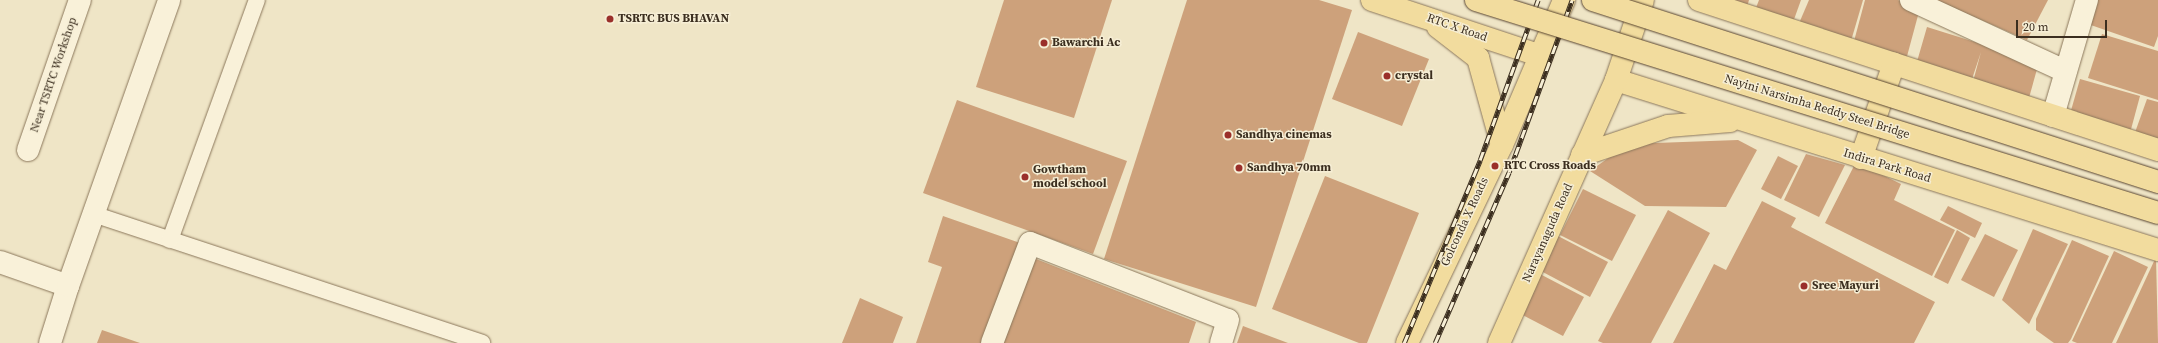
<!DOCTYPE html>
<style>
body{margin:0}
#map{position:relative;width:2158px;height:343px;overflow:hidden;background:#efe5c6;font-family:"Source Serif 4",serif}
div>[style]{position:absolute}
[style*='--x']{left:calc(var(--x)*1px);top:calc(var(--y)*1px);width:calc(var(--w)*1px);rotate:calc(var(--a)*1deg)}
.building>*{inset:0;background:#cda17b}
.roads{filter:drop-shadow(0 0 1px #8b775b) drop-shadow(0 0 1px #8b775b)}
.service>*{height:16px;margin:-8px;padding:0 8px;transform-origin:8px;border-radius:8px;background:#f9f1d9}
.minor>*{height:22px;margin:-11px;padding:0 11px;transform-origin:11px;border-radius:11px;background:#f9f1d9}
.primary>*{height:22px;margin:-11px;padding:0 11px;transform-origin:11px;border-radius:11px;background:#f2dc9e}
.rail>*{height:4.5px;margin-top:-2.25px;transform-origin:0;background:repeating-linear-gradient(90deg,#f6eed5 0 9px,#3b2e1f 0 18px);box-sizing:border-box;border-block:1px solid #3b2e1f}
.bridges{filter:drop-shadow(0 0 1px #58442f) drop-shadow(0 0 1px #58442f)}
.primary-bridge>*{height:22px;margin:-11px;padding:0 11px;transform-origin:11px;border-radius:11px;background:#f2dc9e}
.dots>*{width:11px;height:11px;translate:-50% -50%;box-sizing:border-box;border:2px solid #f6eed5;border-radius:50%}
span{translate:-50% -50%;white-space:nowrap;text-align:center;line-height:1.15;-webkit-text-stroke:3px #f6eed5;paint-order:stroke}
.poi-label{font-size:12px;color:#3b2e1f;font-weight:700}
.left{translate:0 -50%;text-align:left}
.street-label{font-size:12px;color:#3b2e1f}
.scale{position:absolute;left:2016px;top:20px;width:91px;height:18px;box-sizing:border-box;border:2px solid #3b2e1f;border-top:0;padding-left:5px;font-size:12px;line-height:14px;white-space:nowrap;color:#3b2e1f;-webkit-text-stroke:3px #f6eed5;paint-order:stroke}
</style>
<div id="map">
<div class="building">
<div style="clip-path:polygon(1004px 0,1112px 0,1074px 118px,976px 87px)"></div>
<div style="clip-path:polygon(1187px 0,1319px 0,1352px 10px,1256px 307px,1104px 259px)"></div>
<div style="clip-path:polygon(1721px 0,1749px 0,1746px 10px)"></div>
<div style="clip-path:polygon(1759px 0,1801px 0,1792px 25px,1754px 13px)"></div>
<div style="clip-path:polygon(1809px 0,1863px 0,1851px 41px,1797px 28px)"></div>
<div style="clip-path:polygon(1865px 0,1898px 0,1920px 8px,1906px 60px,1853px 45px)"></div>
<div style="clip-path:polygon(1935px 0,2048px 0,2027px 40px)"></div>
<div style="clip-path:polygon(2093px 0,2158px 0,2158px 36px,2154px 47px,2085px 23px)"></div>
<div style="clip-path:polygon(1927px 27px,2039px 62px,2027px 105px,1971px 89px,1981px 52px,1971px 82px,1916px 65px)"></div>
<div style="clip-path:polygon(1358px 32px,1429px 59px,1402px 126px,1332px 99px)"></div>
<div style="clip-path:polygon(2102px 34px,2158px 51px,2158px 100px,2088px 78px)"></div>
<div style="clip-path:polygon(2080px 79px,2140px 96px,2130px 133px,2070px 114px)"></div>
<div style="clip-path:polygon(2147px 99px,2158px 102px,2158px 146px,2133px 138px)"></div>
<div style="clip-path:polygon(957px 100px,1127px 161px,1093px 254px,923px 193px)"></div>
<div style="clip-path:polygon(1738px 140px,1757px 150px,1726px 207px,1645px 206px,1590px 171px,1628px 144px)"></div>
<div style="clip-path:polygon(1806px 154px,1845px 165px,1819px 217px,1784px 200px)"></div>
<div style="clip-path:polygon(1778px 156px,1798px 166px,1781px 199px,1761px 189px)"></div>
<div style="clip-path:polygon(1856px 162px,1901px 184px,1894px 200px,1955px 230px,1932px 276px,1825px 223px)"></div>
<div style="clip-path:polygon(1325px 176px,1419px 213px,1367px 343px,1359px 343px,1272px 309px)"></div>
<div style="clip-path:polygon(1583px 189px,1636px 215px,1612px 261px,1560px 235px)"></div>
<div style="clip-path:polygon(1762px 201px,1796px 218px,1791px 227px,1935px 302px,1914px 343px,1673px 343px,1714px 264px,1726px 270px)"></div>
<div style="clip-path:polygon(1948px 206px,1982px 223px,1975px 238px,1940px 220px)"></div>
<div style="clip-path:polygon(1668px 210px,1710px 233px,1651px 343px,1603px 343px,1598px 341px)"></div>
<div style="clip-path:polygon(943px 216px,1020px 243px,985px 343px,916px 343px,942px 267px,928px 262px)"></div>
<div style="clip-path:polygon(2033px 229px,2068px 244px,2029px 324px,2002px 300px)"></div>
<div style="clip-path:polygon(1957px 230px,1970px 238px,1948px 284px,1934px 277px)"></div>
<div style="clip-path:polygon(1985px 234px,2018px 250px,1994px 297px,1961px 280px)"></div>
<div style="clip-path:polygon(1558px 236px,1608px 262px,1590px 297px,1539px 270px)"></div>
<div style="clip-path:polygon(2072px 240px,2109px 256px,2071px 339px,2068px 343px,2054px 343px,2036px 330px,2036px 319px)"></div>
<div style="clip-path:polygon(2114px 251px,2148px 267px,2112px 343px,2077px 343px,2072px 341px)"></div>
<div style="clip-path:polygon(1031px 257px,1196px 322px,1189px 343px,996px 343px)"></div>
<div style="clip-path:polygon(2156px 257px,2158px 343px,2116px 343px)"></div>
<div style="clip-path:polygon(1538px 273px,1584px 297px,1563px 336px,1517px 312px)"></div>
<div style="clip-path:polygon(860px 298px,903px 317px,893px 343px,842px 343px)"></div>
<div style="clip-path:polygon(1243px 326px,1288px 343px,1237px 343px)"></div>
<div style="clip-path:polygon(102px 330px,140px 343px,97px 343px)"></div>
</div>
<div class="roads">
<div class="service">
<div style="--x:93;--y:214;--w:410;--a:18.3"></div>
<div style="--x:170;--y:240;--w:255;--a:-70.1"></div>
</div>
<div class="minor">
<div style="--x:1911;--y:0;--w:170;--a:24.8"></div>
<div style="--x:2053;--y:116;--w:121;--a:-73.7"></div>
<div style="--x:28;--y:150;--w:159;--a:-70.9"></div>
<div style="--x:0;--y:262;--w:72;--a:19.4"></div>
<div style="--x:50;--y:343;--w:60;--a:-72.5"></div>
<div style="--x:68;--y:286;--w:303;--a:-70.5"></div>
<div style="--x:992;--y:343;--w:107;--a:-69.2"></div>
<div style="--x:1030;--y:243;--w:212;--a:21.3"></div>
<div style="--x:1228;--y:320;--w:24;--a:107"></div>
</div>
<div class="primary">
<div style="--x:1372;--y:0;--w:178;--a:18.3"></div>
<div style="--x:1699;--y:0;--w:483;--a:18.1"></div>
<div style="--x:1438;--y:27;--w:51;--a:37.8"></div>
<div style="--x:1478;--y:58;--w:90;--a:74.6"></div>
<div style="--x:1616;--y:80;--w:568;--a:17.41"></div>
<div style="--x:1582;--y:155;--w:91;--a:-18.6"></div>
<div style="--x:1668;--y:126;--w:62;--a:-4.6"></div>
<div style="--x:1861;--y:158;--w:100;--a:-70.7"></div>
<div style="--x:1407;--y:343;--w:220;--a:-64.4"></div>
<div style="--x:1502;--y:145;--w:158;--a:-66.8"></div>
<div style="--x:1499;--y:343;--w:288;--a:-66"></div>
<div style="--x:1616;--y:80;--w:84;--a:-71.4"></div>
</div>
</div>
<div class="rail">
<div style="--x:1404;--y:343;--w:198;--a:-67.4"></div>
<div style="--x:1480;--y:160;--w:170;--a:-70.1"></div>
<div style="--x:1435;--y:343;--w:186;--a:-66.6"></div>
<div style="--x:1509;--y:172;--w:183;--a:-69.9"></div>
</div>
<div class="bridges">
<div class="primary-bridge">
<div style="--x:1476;--y:0;--w:714;--a:17.34"></div>
<div style="--x:1593;--y:0;--w:594;--a:17.85"></div>
</div>
</div>
<div class="dots">
<div style="left:610px;top:19px;background:#9a2f2a"></div>
<div style="left:1044px;top:43px;background:#9a2f2a"></div>
<div style="left:1387px;top:76px;background:#9a2f2a"></div>
<div style="left:1228px;top:135px;background:#9a2f2a"></div>
<div style="left:1495px;top:166px;background:#9a2f2a"></div>
<div style="left:1239px;top:168px;background:#9a2f2a"></div>
<div style="left:1025px;top:177px;background:#9a2f2a"></div>
<div style="left:1804px;top:286px;background:#9a2f2a"></div>
</div>
<div class="poi-label">
<span class="left" style="left:618px;top:19px">TSRTC BUS BHAVAN</span>
<span class="left" style="left:1052px;top:43px">Bawarchi Ac</span>
<span class="left" style="left:1395px;top:76px">crystal</span>
<span class="left" style="left:1236px;top:135px">Sandhya cinemas</span>
<span class="left" style="left:1504px;top:166px">RTC Cross Roads</span>
<span class="left" style="left:1247px;top:168px">Sandhya 70mm</span>
<span class="left" style="left:1033px;top:177px">Gowtham<br>model school</span>
<span class="left" style="left:1812px;top:286px">Sree Mayuri</span>
</div>
<div class="street-label">
<span style="left:1457px;top:28px;rotate:19deg">RTC X Road</span>
<span style="left:54px;top:75px;rotate:-71deg">Near TSRTC Workshop</span>
<span style="left:1817px;top:107px;rotate:17deg">Nayini Narsimha Reddy Steel Bridge</span>
<span style="left:1887px;top:166px;rotate:17deg">Indira Park Road</span>
<span style="left:1465px;top:222px;rotate:-65deg">Golconda X Roads</span>
<span style="left:1548px;top:233px;rotate:-66deg">Narayanaguda Road</span>
</div>
<div class="scale">20 m</div>
</div>
